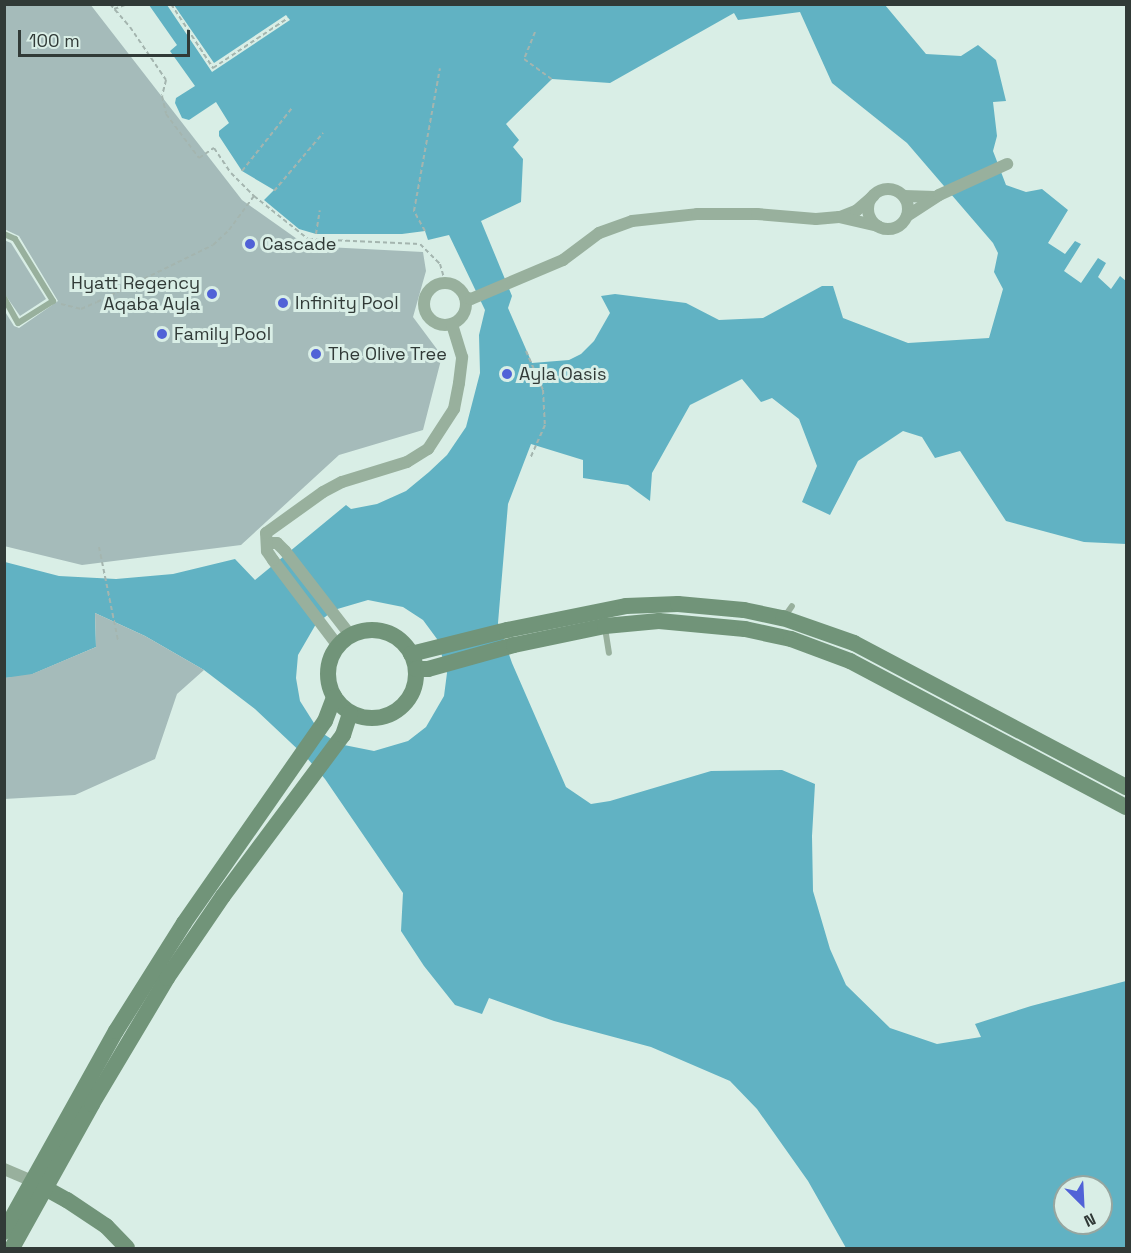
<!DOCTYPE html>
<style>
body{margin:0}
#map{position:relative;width:1131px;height:1253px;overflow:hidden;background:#d9eee6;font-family:"Space Grotesk",sans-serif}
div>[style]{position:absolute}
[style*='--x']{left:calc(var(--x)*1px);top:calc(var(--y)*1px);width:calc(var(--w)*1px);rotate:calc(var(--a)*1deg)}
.water>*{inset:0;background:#61b2c3}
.pier>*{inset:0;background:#d9eee6}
.building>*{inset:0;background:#a5bbba}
.path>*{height:2px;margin-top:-1px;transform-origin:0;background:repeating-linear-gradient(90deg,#a4b5af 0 4.5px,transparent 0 7.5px)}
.lane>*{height:6px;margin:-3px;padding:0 3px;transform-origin:3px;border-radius:3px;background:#98b09d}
.street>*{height:12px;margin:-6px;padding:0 6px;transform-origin:6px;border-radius:6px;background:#98b09d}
.street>.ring{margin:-6px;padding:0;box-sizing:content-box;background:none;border:12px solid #98b09d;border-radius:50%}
.secondary>*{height:16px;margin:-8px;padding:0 8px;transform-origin:8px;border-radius:8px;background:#719479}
.secondary>.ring{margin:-8px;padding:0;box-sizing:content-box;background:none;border:16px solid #719479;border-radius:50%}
.dots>*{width:16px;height:16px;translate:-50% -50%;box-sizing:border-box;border:3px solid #d9eee6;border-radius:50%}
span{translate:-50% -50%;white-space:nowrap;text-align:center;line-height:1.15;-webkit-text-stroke:6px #d9eee6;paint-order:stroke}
.poi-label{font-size:18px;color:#313a37}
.left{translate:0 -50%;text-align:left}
.right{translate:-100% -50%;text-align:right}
.frame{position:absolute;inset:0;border:6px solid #313a37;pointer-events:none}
.north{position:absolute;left:1053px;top:1175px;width:60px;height:60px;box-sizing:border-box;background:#d9eee6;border:2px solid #96a6a0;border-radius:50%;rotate:156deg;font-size:16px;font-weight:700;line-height:24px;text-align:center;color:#313a37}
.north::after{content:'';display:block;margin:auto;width:21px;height:27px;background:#5162d7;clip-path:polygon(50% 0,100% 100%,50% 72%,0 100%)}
.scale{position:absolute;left:18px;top:30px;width:172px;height:27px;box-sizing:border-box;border:3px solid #313a37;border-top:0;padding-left:8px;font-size:18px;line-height:21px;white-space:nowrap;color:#313a37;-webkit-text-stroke:4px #d9eee6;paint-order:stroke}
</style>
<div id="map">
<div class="water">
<div style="clip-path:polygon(evenodd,149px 5px,885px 5px,926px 54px,961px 56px,978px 45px,996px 60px,1006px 101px,993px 102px,997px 136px,993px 151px,1006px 185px,1026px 192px,1042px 189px,1068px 210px,1048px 243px,1065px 254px,1075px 241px,1081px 244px,1064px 271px,1081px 283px,1098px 258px,1106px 263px,1098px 277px,1111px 289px,1120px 276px,1126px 281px,1126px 544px,1084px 542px,1006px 521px,960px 451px,935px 458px,922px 437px,903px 431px,858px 461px,830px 515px,802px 502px,817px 466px,799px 419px,772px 398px,761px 402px,742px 379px,690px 405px,652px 473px,650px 501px,628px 485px,583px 478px,583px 460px,531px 444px,508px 504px,498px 623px,512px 663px,566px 787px,591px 804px,610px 801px,711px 771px,782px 770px,815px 784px,812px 836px,813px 891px,830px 949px,846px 985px,890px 1028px,937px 1044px,981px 1037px,975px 1024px,1031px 1006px,1126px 981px,1126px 1248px,846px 1248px,808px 1181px,757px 1109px,730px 1081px,651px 1047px,554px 1021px,489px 998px,482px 1014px,455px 1005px,424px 966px,401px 931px,403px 893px,325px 779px,307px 758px,255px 709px,204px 670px,145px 636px,95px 613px,96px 647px,28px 676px,5px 678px,5px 562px,59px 576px,116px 579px,173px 574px,235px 559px,255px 580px,346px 505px,351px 509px,377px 504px,406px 491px,429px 472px,447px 455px,466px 427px,480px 373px,479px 335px,485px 310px,449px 235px,428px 240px,425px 231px,402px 234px,316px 234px,299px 229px,264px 200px,274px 190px,242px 171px,219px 136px,219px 131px,229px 123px,216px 102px,189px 120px,182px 118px,175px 103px,176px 98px,195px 86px,170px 51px,177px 45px,149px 5px,800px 12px,832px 83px,907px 143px,993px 243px,998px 253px,994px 272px,1003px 289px,989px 338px,908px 343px,843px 318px,833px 286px,822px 286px,763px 318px,719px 320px,686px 303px,615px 294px,601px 296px,610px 313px,594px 341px,581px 354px,569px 360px,532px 363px,508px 308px,512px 296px,481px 221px,521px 202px,523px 159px,513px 147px,519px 140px,506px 124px,552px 79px,610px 83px,734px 13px,738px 20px,800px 12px,149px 5px,368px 600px,403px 607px,423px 620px,437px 639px,447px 673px,444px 696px,426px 727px,408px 741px,374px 751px,339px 744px,319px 731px,300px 701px,296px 678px,298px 655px,316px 624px,334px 610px,368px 600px,149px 5px,1065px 1187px,1101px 1187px,1101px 1223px,1065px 1223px,1065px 1187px)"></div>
</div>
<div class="pier">
<div style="clip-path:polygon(167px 5px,174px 5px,214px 63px,286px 15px,290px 20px,212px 72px)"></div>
</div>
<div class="building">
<div style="clip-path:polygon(4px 4px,90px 4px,242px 200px,307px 246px,423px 252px,426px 271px,413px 317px,442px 356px,423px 430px,339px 455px,241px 545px,82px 565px,4px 546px,4px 310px,14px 326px,19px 328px,58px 301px,19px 236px,4px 229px)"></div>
<div style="clip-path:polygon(4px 240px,11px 243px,46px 299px,20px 316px,4px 293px)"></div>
<div style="clip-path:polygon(95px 613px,145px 636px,204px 670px,177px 694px,155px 759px,75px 795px,4px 799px,4px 678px,32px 674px,96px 647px)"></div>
</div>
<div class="path">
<div style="--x:110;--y:4;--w:30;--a:49"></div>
<div style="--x:130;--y:27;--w:64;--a:55.8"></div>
<div style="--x:166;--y:80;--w:16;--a:104"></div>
<div style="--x:162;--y:96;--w:18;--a:77"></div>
<div style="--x:166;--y:114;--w:55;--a:53.1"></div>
<div style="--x:199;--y:158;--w:18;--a:-34"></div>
<div style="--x:214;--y:148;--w:30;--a:56"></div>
<div style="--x:231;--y:173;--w:33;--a:45"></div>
<div style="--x:254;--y:196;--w:69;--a:38.5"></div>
<div style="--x:308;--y:239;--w:112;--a:2.6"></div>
<div style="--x:420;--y:244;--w:28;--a:45"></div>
<div style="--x:440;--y:264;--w:19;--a:74"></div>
<div style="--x:171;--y:4;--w:77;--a:56.7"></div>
<div style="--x:213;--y:68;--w:90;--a:-33.7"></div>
<div style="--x:114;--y:9;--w:15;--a:-20"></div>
<div style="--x:535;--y:32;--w:29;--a:112"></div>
<div style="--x:524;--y:59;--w:34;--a:36"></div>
<div style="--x:242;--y:171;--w:80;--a:-51.6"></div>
<div style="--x:274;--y:191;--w:76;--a:-49.8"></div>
<div style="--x:425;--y:231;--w:23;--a:-119"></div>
<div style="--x:414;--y:211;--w:145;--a:-79.7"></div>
<div style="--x:316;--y:234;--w:24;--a:-81"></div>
<div style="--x:61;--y:304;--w:21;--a:14"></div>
<div style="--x:81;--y:309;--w:17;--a:-24"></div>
<div style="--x:97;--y:302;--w:129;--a:-26.2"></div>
<div style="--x:213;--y:245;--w:22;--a:-43"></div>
<div style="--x:229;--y:230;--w:42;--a:-53.7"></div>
<div style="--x:526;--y:351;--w:43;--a:66.4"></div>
<div style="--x:543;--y:390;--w:35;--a:87"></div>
<div style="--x:545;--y:425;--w:35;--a:114"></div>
<div style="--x:99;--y:547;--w:95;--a:78.5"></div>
</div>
<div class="lane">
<div style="--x:4;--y:234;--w:12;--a:24"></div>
<div style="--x:15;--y:239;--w:73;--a:58.5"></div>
<div style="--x:53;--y:301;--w:41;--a:147.8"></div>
<div style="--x:18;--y:323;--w:29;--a:-119"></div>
<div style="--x:785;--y:616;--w:12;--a:-55"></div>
<div style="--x:605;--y:628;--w:25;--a:81"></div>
</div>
<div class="street">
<div class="ring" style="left:868px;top:189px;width:28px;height:28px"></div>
<div style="--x:904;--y:196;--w:31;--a:2"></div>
<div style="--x:907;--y:216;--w:38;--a:-33"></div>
<div style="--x:939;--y:195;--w:75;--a:-24.5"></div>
<div style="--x:840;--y:217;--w:17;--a:-21"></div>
<div style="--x:856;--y:211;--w:23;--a:-41"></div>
<div class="ring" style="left:424px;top:283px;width:30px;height:30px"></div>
<div style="--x:465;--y:297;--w:6;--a:18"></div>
<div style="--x:471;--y:299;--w:100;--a:-23"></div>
<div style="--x:563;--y:260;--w:45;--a:-36.9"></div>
<div style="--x:599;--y:233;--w:35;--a:-20"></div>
<div style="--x:632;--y:221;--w:65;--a:-6.1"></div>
<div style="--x:697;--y:214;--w:60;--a:0"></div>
<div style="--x:757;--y:214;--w:59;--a:4.8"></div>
<div style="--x:816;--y:219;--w:23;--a:-5"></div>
<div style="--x:839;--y:217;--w:40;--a:13"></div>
<div style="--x:268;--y:543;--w:9;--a:0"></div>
<div style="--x:277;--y:543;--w:11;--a:45"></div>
<div style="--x:285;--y:551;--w:108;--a:52.2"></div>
<div style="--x:338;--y:646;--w:108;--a:-127.1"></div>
<div style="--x:273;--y:560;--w:11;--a:-124"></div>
<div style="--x:267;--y:551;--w:18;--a:-93"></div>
<div style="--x:266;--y:533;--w:70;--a:-35.7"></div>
<div style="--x:323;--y:492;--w:21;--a:-28"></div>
<div style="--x:342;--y:482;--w:68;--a:-17.1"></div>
<div style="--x:407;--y:462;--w:25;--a:-32"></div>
<div style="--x:428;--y:449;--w:48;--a:-57"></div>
<div style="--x:454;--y:409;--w:26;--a:-79"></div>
<div style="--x:459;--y:383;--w:26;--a:-83"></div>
<div style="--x:462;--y:357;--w:34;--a:-107"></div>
<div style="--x:4;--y:1169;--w:30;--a:23"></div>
</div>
<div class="secondary">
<div class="ring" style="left:328px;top:630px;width:72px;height:72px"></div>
<div style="--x:411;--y:654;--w:99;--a:-14"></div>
<div style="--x:507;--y:630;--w:121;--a:-11.4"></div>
<div style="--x:626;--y:606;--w:52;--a:-2.2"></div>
<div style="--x:678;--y:604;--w:66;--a:5.2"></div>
<div style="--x:744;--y:610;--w:40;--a:12"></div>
<div style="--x:783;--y:618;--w:75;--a:19.4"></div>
<div style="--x:854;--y:643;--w:308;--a:27.9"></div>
<div style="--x:416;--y:669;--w:12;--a:0"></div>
<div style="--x:428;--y:669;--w:89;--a:-15.6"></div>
<div style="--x:514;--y:645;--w:93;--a:-11.8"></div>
<div style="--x:605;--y:626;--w:54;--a:-5.3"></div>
<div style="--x:659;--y:621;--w:86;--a:5.3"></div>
<div style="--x:745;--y:629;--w:47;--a:12.3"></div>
<div style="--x:791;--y:639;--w:63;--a:20.4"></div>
<div style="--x:850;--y:661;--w:312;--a:27.9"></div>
<div style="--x:36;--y:1183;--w:35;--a:29"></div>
<div style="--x:67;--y:1200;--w:47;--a:33.7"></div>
<div style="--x:106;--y:1226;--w:30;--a:46"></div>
<div style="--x:4;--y:1232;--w:230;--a:-60.9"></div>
<div style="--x:116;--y:1031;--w:128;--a:-57.8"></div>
<div style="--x:184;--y:923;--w:246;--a:-55.1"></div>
<div style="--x:325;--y:721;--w:26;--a:-69"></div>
<div style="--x:12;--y:1248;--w:165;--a:-60.9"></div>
<div style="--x:92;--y:1104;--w:147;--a:-59.2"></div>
<div style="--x:167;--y:978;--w:99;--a:-55.7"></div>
<div style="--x:223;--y:896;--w:201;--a:-53.3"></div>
<div style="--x:343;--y:735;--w:23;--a:-72"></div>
</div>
<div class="dots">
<div style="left:250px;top:244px;background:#5162d7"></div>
<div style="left:212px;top:294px;background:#5162d7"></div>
<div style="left:283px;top:303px;background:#5162d7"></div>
<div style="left:162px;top:334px;background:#5162d7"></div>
<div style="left:316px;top:354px;background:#5162d7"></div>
<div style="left:507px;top:374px;background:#5162d7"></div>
</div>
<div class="poi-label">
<span class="left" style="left:262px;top:244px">Cascade</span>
<span class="right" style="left:200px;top:294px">Hyatt Regency<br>Aqaba Ayla</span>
<span class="left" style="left:295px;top:303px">Infinity Pool</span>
<span class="left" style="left:174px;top:334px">Family Pool</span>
<span class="left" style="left:328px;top:354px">The Olive Tree</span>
<span class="left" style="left:519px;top:374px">Ayla Oasis</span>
</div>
<div class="frame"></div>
<div class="north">N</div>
<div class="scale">100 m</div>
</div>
